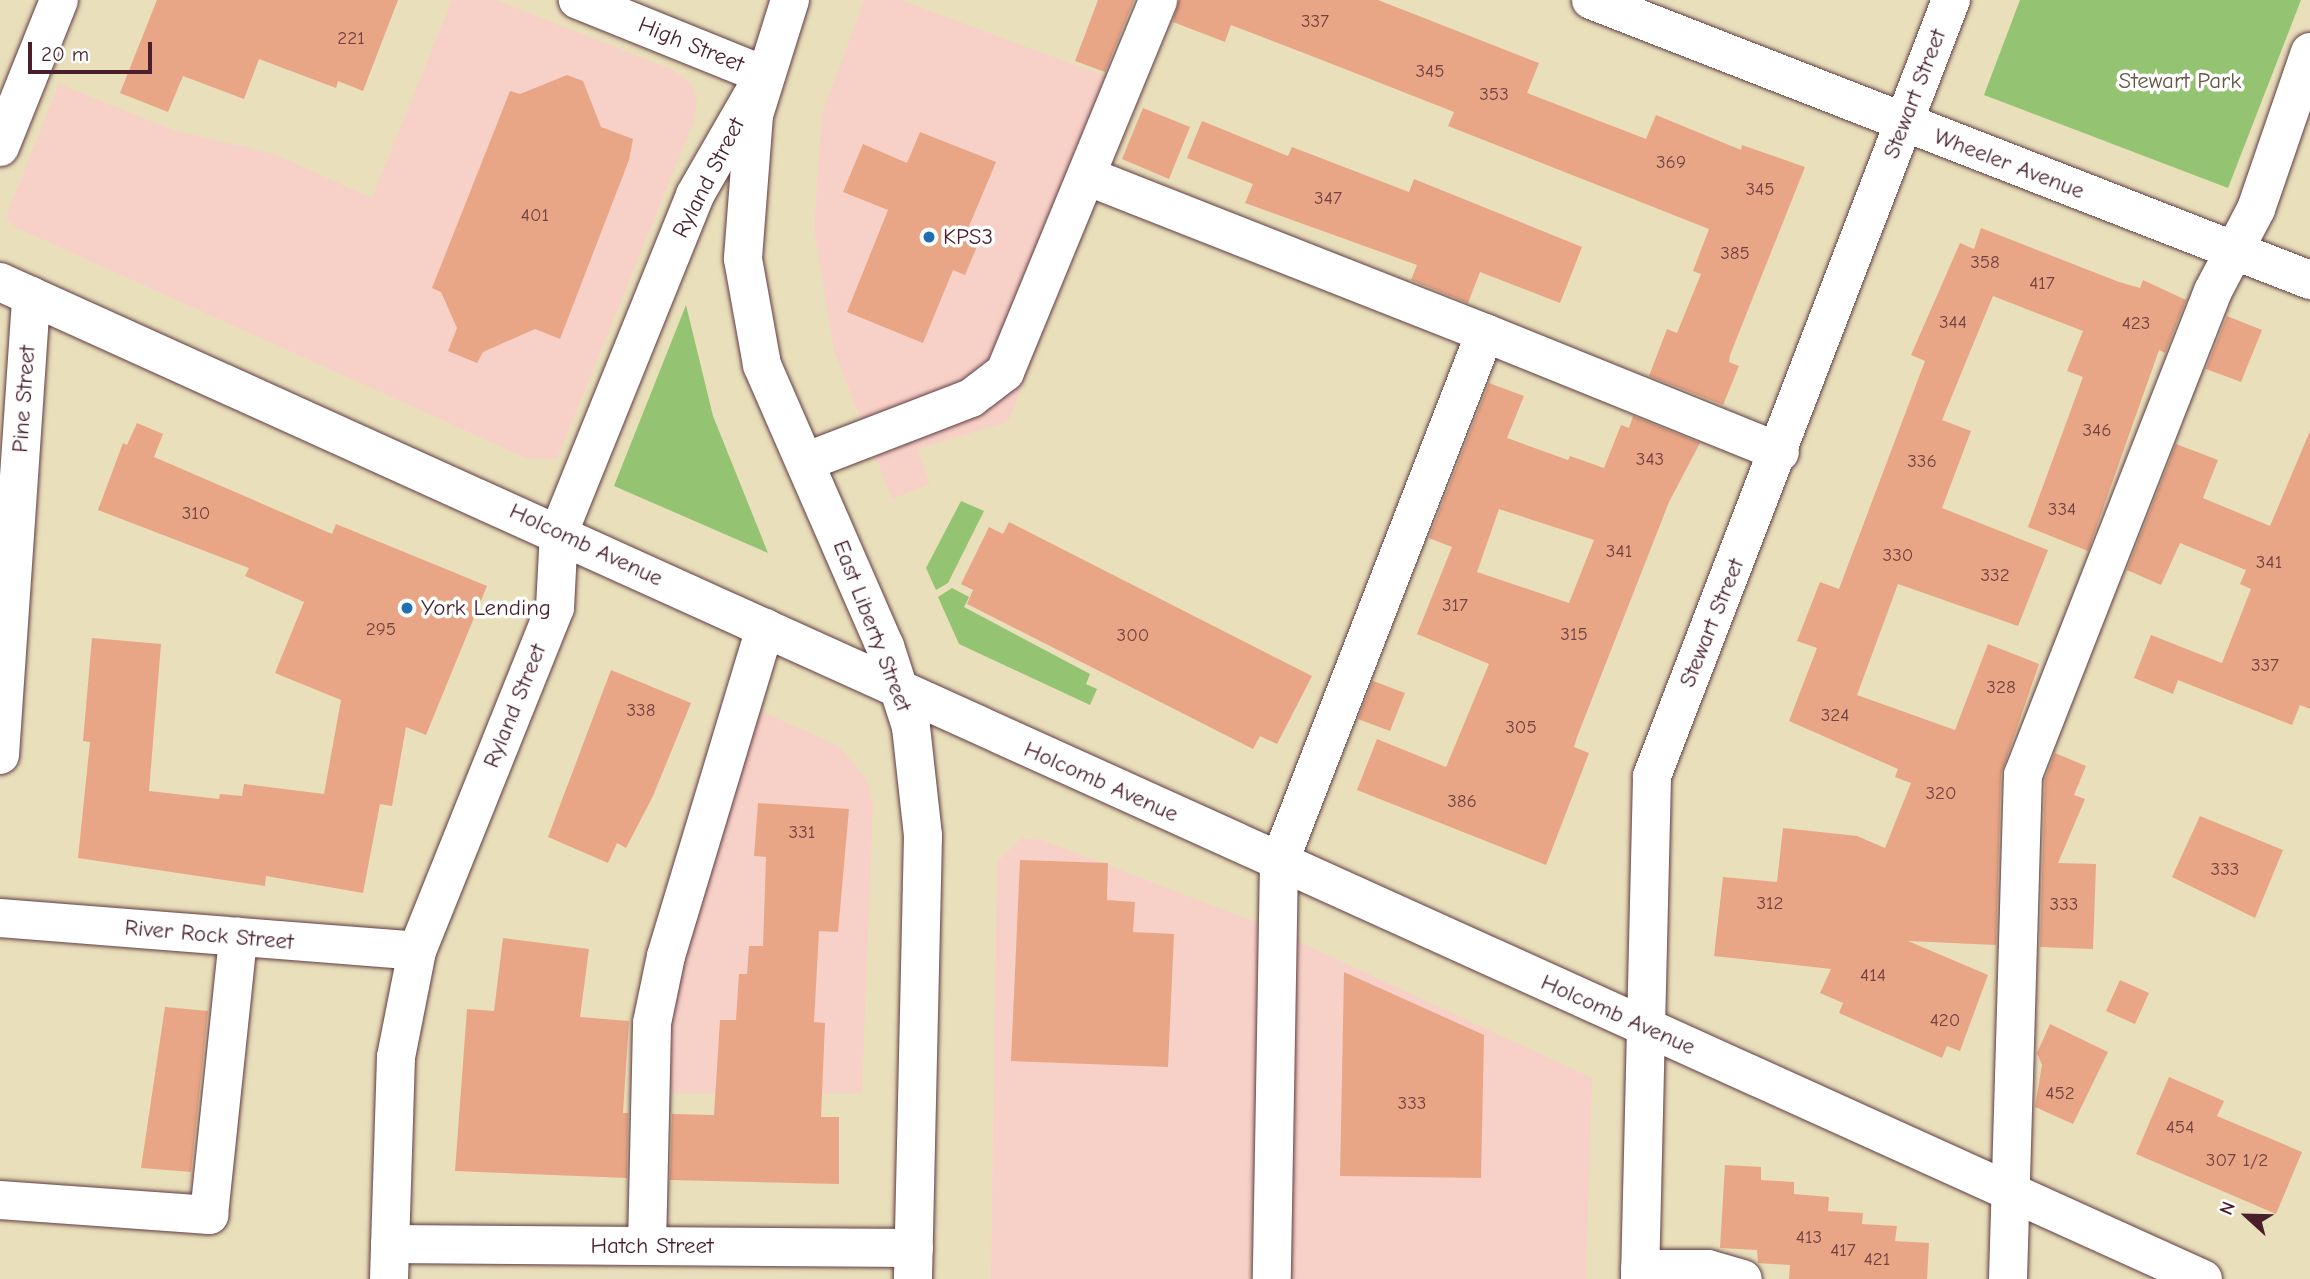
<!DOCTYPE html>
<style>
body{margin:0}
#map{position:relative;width:2310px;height:1279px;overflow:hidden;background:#e9dfbb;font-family:"Comic Neue",sans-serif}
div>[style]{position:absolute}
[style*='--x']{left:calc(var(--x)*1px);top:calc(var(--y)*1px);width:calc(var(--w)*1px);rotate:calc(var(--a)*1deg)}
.built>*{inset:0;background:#f7d1c7}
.green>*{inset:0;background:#94c372}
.building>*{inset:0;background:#e9a686}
.roads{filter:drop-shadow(0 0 2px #623c41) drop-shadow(0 0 2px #623c41)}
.minor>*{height:38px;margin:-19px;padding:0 19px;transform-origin:19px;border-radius:19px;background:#fff}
.major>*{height:38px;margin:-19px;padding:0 19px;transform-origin:19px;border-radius:19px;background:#fff}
.dots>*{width:19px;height:19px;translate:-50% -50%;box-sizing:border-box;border:4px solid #fff;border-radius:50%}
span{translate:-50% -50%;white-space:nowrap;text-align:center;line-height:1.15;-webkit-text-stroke:7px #fff;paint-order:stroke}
.number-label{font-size:19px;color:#724142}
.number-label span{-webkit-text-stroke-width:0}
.street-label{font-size:23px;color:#4a1f2b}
.park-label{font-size:23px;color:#645844}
.poi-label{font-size:23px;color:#4a1f2b}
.left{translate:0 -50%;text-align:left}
.north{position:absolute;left:2212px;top:1181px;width:70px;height:70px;-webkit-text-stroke:5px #fff;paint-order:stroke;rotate:292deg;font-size:19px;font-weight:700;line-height:28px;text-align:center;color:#4a1f2b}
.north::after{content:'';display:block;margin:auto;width:24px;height:32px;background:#4a1f2b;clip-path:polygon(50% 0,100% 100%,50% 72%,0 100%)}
.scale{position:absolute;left:28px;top:42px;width:124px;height:32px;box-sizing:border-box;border:4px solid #4a1f2b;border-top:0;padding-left:9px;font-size:21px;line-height:24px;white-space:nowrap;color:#4a1f2b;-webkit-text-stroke:5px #fff;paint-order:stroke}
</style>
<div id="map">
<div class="built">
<div style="clip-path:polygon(452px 0,496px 0,671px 69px,692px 84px,697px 101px,694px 121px,557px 459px,526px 458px,15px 227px,6px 217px,59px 84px,173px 130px,274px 154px,372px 198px)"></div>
<div style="clip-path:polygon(864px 0,901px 0,1110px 78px,1090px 214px,1008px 422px,917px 449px,930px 484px,892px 499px,834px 351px,814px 228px,822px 114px)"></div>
<div style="clip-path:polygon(742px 703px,839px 746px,867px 780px,873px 804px,862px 1093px,649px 1093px)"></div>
<div style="clip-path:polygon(1021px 838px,1042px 840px,1261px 924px,1250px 1279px,991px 1279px,997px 862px)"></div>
<div style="clip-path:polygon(1291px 938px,1592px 1078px,1586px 1279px,1291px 1279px)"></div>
</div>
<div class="green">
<div style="clip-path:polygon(2020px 0,2301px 0,2228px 188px,1984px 95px)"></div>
<div style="clip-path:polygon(686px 305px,713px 416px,768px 553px,614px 486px)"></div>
<div style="clip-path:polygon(961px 501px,984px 511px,948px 583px,936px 590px,926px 568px)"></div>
<div style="clip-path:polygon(952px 588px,969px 597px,964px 607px,1090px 674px,1086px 684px,1097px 689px,1090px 705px,959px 644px,938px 597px)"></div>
</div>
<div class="building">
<div style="clip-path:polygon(157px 0,398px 0,363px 91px,338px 81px,336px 88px,259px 59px,244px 99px,183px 76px,168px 112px,120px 93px)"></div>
<div style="clip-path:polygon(1098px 0,1134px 0,1105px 72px,1075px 61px)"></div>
<div style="clip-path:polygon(1179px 0,1378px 0,1539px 63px,1527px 93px,1646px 139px,1656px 115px,1741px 150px,1742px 145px,1805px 167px,1730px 355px,1729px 362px,1739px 366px,1723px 405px,1649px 376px,1667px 329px,1677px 333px,1701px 274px,1693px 271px,1709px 229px,1448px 126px,1454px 112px,1327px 62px,1231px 25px,1225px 42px,1173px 22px)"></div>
<div style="clip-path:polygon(567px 75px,583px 81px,601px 127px,633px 139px,629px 160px,560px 339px,535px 329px,483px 352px,477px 363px,448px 351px,457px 328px,441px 292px,432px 288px,510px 91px,520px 94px)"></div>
<div style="clip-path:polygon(1143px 108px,1190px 127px,1169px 179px,1122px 159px)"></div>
<div style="clip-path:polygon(1202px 121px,1288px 156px,1292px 147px,1409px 192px,1414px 179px,1582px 247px,1560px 303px,1480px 272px,1468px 303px,1411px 280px,1417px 265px,1245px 203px,1253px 184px,1187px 158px)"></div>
<div style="clip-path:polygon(920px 132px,996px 162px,967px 231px,981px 237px,965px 275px,953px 270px,923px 343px,847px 312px,888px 210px,843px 192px,863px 144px,907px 163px)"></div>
<div style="clip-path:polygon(1981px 228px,2119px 282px,2140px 288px,2143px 280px,2186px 300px,2165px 353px,2159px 350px,2088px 551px,2028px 527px,2083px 377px,2067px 371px,2083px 331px,1993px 296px,1942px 420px,1971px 431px,1942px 508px,2048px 550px,2018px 626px,1898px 584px,1857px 695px,1955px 730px,1988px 644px,2039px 664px,2001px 774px,1996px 945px,1908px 941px,1988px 975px,1960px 1051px,1947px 1046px,1942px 1058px,1839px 1013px,1843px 1003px,1820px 993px,1831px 969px,1714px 956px,1723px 877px,1777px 882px,1783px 828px,1857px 836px,1885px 848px,1911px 783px,1895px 777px,1898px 769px,1789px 721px,1817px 648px,1797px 641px,1820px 582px,1839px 589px,1925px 361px,1911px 355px,1960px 243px,1974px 249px)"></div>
<div style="clip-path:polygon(2227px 316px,2262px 330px,2241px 382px,2206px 369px)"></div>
<div style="clip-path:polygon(evenodd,1489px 383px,1524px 396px,1507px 438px,1568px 460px,1570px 456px,1604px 468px,1621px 425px,1629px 428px,1633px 416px,1700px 443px,1669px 502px,1577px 737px,1574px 747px,1589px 753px,1546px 865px,1357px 790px,1377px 739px,1446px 767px,1489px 664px,1417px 634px,1452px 547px,1429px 538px,1489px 383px,1499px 509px,1594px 540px,1569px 603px,1477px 572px,1499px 509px)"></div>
<div style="clip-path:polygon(137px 423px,163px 434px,154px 457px,332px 534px,336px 524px,487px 586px,426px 735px,406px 727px,392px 806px,380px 804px,363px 893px,266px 876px,265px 886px,78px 858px,90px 742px,83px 741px,92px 638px,161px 644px,149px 791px,219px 799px,220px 794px,242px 796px,244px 784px,324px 794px,341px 700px,275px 673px,304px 602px,245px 576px,249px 568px,98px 510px,123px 443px,127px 445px)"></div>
<div style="clip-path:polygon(2310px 431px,2310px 709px,2300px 705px,2292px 725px,2178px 680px,2173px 694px,2134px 678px,2151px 635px,2222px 663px,2251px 589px,2240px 584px,2246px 570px,2180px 543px,2161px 585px,2127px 570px,2176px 444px,2218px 460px,2203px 498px,2270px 526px)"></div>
<div style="clip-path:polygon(1009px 522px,1312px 676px,1277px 744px,1260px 736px,1253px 749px,967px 604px,973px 590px,961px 584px,989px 527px,1003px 534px)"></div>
<div style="clip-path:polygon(611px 670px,691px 703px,653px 796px,626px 848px,617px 843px,608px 863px,548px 837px)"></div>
<div style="clip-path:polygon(1373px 681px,1405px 693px,1390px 731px,1358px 719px)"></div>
<div style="clip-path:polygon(2055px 753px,2086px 766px,2074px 795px,2085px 799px,2058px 863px,2096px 864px,2093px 949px,2040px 947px,2045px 779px)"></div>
<div style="clip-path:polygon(758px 803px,849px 809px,838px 932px,819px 931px,814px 1022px,825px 1023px,821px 1117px,839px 1117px,839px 1184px,670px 1180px,672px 1114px,714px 1115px,720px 1020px,736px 1020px,739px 974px,747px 974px,749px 946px,763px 946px,766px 857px,754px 856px)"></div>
<div style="clip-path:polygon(2200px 816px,2283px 850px,2255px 918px,2172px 877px)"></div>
<div style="clip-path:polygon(1020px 860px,1108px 863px,1107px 900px,1135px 902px,1133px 932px,1174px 934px,1168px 1067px,1011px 1061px)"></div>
<div style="clip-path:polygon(503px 938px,589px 949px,580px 1017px,629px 1021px,623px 1113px,628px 1113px,627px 1178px,455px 1171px,467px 1009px,494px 1011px)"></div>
<div style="clip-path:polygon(1344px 972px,1484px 1035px,1481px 1178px,1340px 1176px)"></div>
<div style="clip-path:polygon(2120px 980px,2149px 993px,2135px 1024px,2106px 1011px)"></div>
<div style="clip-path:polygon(165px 1007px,208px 1011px,191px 1172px,141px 1168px)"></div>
<div style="clip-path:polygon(2050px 1024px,2108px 1052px,2073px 1124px,2035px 1107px,2042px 1065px,2037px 1053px)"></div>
<div style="clip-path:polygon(2169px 1077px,2224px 1101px,2217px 1116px,2302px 1152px,2276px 1214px,2136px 1154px)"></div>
<div style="clip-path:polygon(1725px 1165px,1761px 1167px,1761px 1180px,1794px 1182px,1794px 1194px,1829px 1197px,1828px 1211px,1863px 1213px,1862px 1224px,1897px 1226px,1895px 1241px,1929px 1243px,1927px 1279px,1789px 1279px,1790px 1265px,1758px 1263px,1757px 1250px,1720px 1248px)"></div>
</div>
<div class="roads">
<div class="minor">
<div style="--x:1591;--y:0;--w:772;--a:21.28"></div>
<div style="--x:0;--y:147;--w:158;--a:-68.1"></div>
<div style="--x:1089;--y:177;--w:426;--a:21.5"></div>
<div style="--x:1485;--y:333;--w:569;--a:111.24"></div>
<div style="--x:1279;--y:863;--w:416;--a:91"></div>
<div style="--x:0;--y:282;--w:2418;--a:24.35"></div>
<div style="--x:1485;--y:333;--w:318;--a:22"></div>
<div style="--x:805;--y:462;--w:178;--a:-21.1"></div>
<div style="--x:971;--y:398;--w:43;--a:-37.4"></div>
<div style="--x:1005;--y:372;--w:402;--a:-67.6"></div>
<div style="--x:0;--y:755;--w:460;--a:-86.1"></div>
<div style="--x:0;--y:918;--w:418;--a:4.5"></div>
<div style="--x:0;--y:1200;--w:210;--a:4.1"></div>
<div style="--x:209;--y:1215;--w:280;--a:-84"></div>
<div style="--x:390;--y:1244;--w:524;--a:0.44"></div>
<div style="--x:647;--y:1246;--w:223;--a:-88.7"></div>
<div style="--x:652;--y:1023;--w:68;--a:-78.2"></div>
<div style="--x:666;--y:956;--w:343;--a:-73.2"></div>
<div style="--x:1640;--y:1269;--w:68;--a:0"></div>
<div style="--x:1708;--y:1269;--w:36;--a:16"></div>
<div style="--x:389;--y:1279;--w:222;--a:-88.2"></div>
<div style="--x:396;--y:1057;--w:108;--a:-78.8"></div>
<div style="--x:417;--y:951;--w:370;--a:-68.1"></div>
<div style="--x:555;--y:608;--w:76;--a:-87"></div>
<div style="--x:559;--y:532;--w:363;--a:-68"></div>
<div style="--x:695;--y:195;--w:138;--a:-60.1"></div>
<div style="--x:764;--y:75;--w:201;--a:-158"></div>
<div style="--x:1640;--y:1279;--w:503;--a:-88.63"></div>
<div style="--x:1652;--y:776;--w:832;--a:-68.93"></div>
<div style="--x:2008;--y:1279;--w:504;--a:-88.3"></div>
<div style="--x:2023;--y:775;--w:520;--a:-68.57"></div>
<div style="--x:2213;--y:291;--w:93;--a:-62.3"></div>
<div style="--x:2256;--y:209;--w:166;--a:-71"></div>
</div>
<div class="major">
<div style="--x:790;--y:0;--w:121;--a:107.4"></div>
<div style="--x:754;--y:115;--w:144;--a:94.4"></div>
<div style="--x:743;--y:259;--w:108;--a:79.8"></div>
<div style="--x:762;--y:365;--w:307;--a:66.4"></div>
<div style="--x:885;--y:646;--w:85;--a:72.2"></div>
<div style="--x:911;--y:727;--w:110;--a:83.7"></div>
<div style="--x:923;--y:836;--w:443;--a:91.3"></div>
</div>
</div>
<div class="dots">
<div style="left:929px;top:237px;background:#1f6fb2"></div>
<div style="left:407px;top:608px;background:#1f6fb2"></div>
</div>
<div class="number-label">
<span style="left:1315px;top:22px">337</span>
<span style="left:351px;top:39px">221</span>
<span style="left:1430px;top:72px">345</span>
<span style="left:1494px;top:95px">353</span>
<span style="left:1671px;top:163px">369</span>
<span style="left:1760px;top:190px">345</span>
<span style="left:1328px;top:199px">347</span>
<span style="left:535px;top:216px">401</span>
<span style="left:1735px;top:254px">385</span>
<span style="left:1985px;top:263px">358</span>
<span style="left:2042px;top:284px">417</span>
<span style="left:1953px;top:323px">344</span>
<span style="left:2136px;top:324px">423</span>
<span style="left:2097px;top:431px">346</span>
<span style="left:1650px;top:460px">343</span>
<span style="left:1922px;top:462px">336</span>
<span style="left:2062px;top:510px">334</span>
<span style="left:196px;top:514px">310</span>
<span style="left:1619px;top:552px">341</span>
<span style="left:1898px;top:556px">330</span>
<span style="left:2269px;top:563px">341</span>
<span style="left:1995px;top:576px">332</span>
<span style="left:1455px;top:606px">317</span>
<span style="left:381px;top:630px">295</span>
<span style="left:1574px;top:635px">315</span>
<span style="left:1133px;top:636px">300</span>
<span style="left:2265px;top:666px">337</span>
<span style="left:2001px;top:688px">328</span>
<span style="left:641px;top:711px">338</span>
<span style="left:1835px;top:716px">324</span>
<span style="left:1521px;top:728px">305</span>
<span style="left:1941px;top:794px">320</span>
<span style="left:1462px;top:802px">386</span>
<span style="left:802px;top:833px">331</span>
<span style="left:2225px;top:870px">333</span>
<span style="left:1770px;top:904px">312</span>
<span style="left:2064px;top:905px">333</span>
<span style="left:1873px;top:976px">414</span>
<span style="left:1945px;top:1021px">420</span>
<span style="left:2060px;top:1094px">452</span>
<span style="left:1412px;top:1104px">333</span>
<span style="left:2180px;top:1128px">454</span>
<span style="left:2237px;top:1161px">307 1/2</span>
<span style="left:1809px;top:1238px">413</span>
<span style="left:1843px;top:1251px">417</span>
<span style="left:1877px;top:1260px">421</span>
</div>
<div class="street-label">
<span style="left:691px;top:45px;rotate:22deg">High Street</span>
<span style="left:1915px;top:94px;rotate:-69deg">Stewart Street</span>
<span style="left:2009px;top:164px;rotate:21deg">Wheeler Avenue</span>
<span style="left:709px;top:178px;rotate:-63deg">Ryland Street</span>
<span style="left:24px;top:399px;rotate:-86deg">Pine Street</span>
<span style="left:586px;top:545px;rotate:25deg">Holcomb Avenue</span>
<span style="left:1712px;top:623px;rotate:-68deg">Stewart Street</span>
<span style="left:872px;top:626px;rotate:69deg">East Liberty Street</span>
<span style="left:515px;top:706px;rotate:-68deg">Ryland Street</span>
<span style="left:1101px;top:782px;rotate:24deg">Holcomb Avenue</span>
<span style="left:209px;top:935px;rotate:5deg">River Rock Street</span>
<span style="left:1618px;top:1015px;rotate:24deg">Holcomb Avenue</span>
<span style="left:652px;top:1246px">Hatch Street</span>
</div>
<div class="park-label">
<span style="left:2180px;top:81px">Stewart Park</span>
</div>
<div class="poi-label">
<span class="left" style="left:943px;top:237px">KPS3</span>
<span class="left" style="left:421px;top:608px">York Lending</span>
</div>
<div class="north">N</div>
<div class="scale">20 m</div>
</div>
